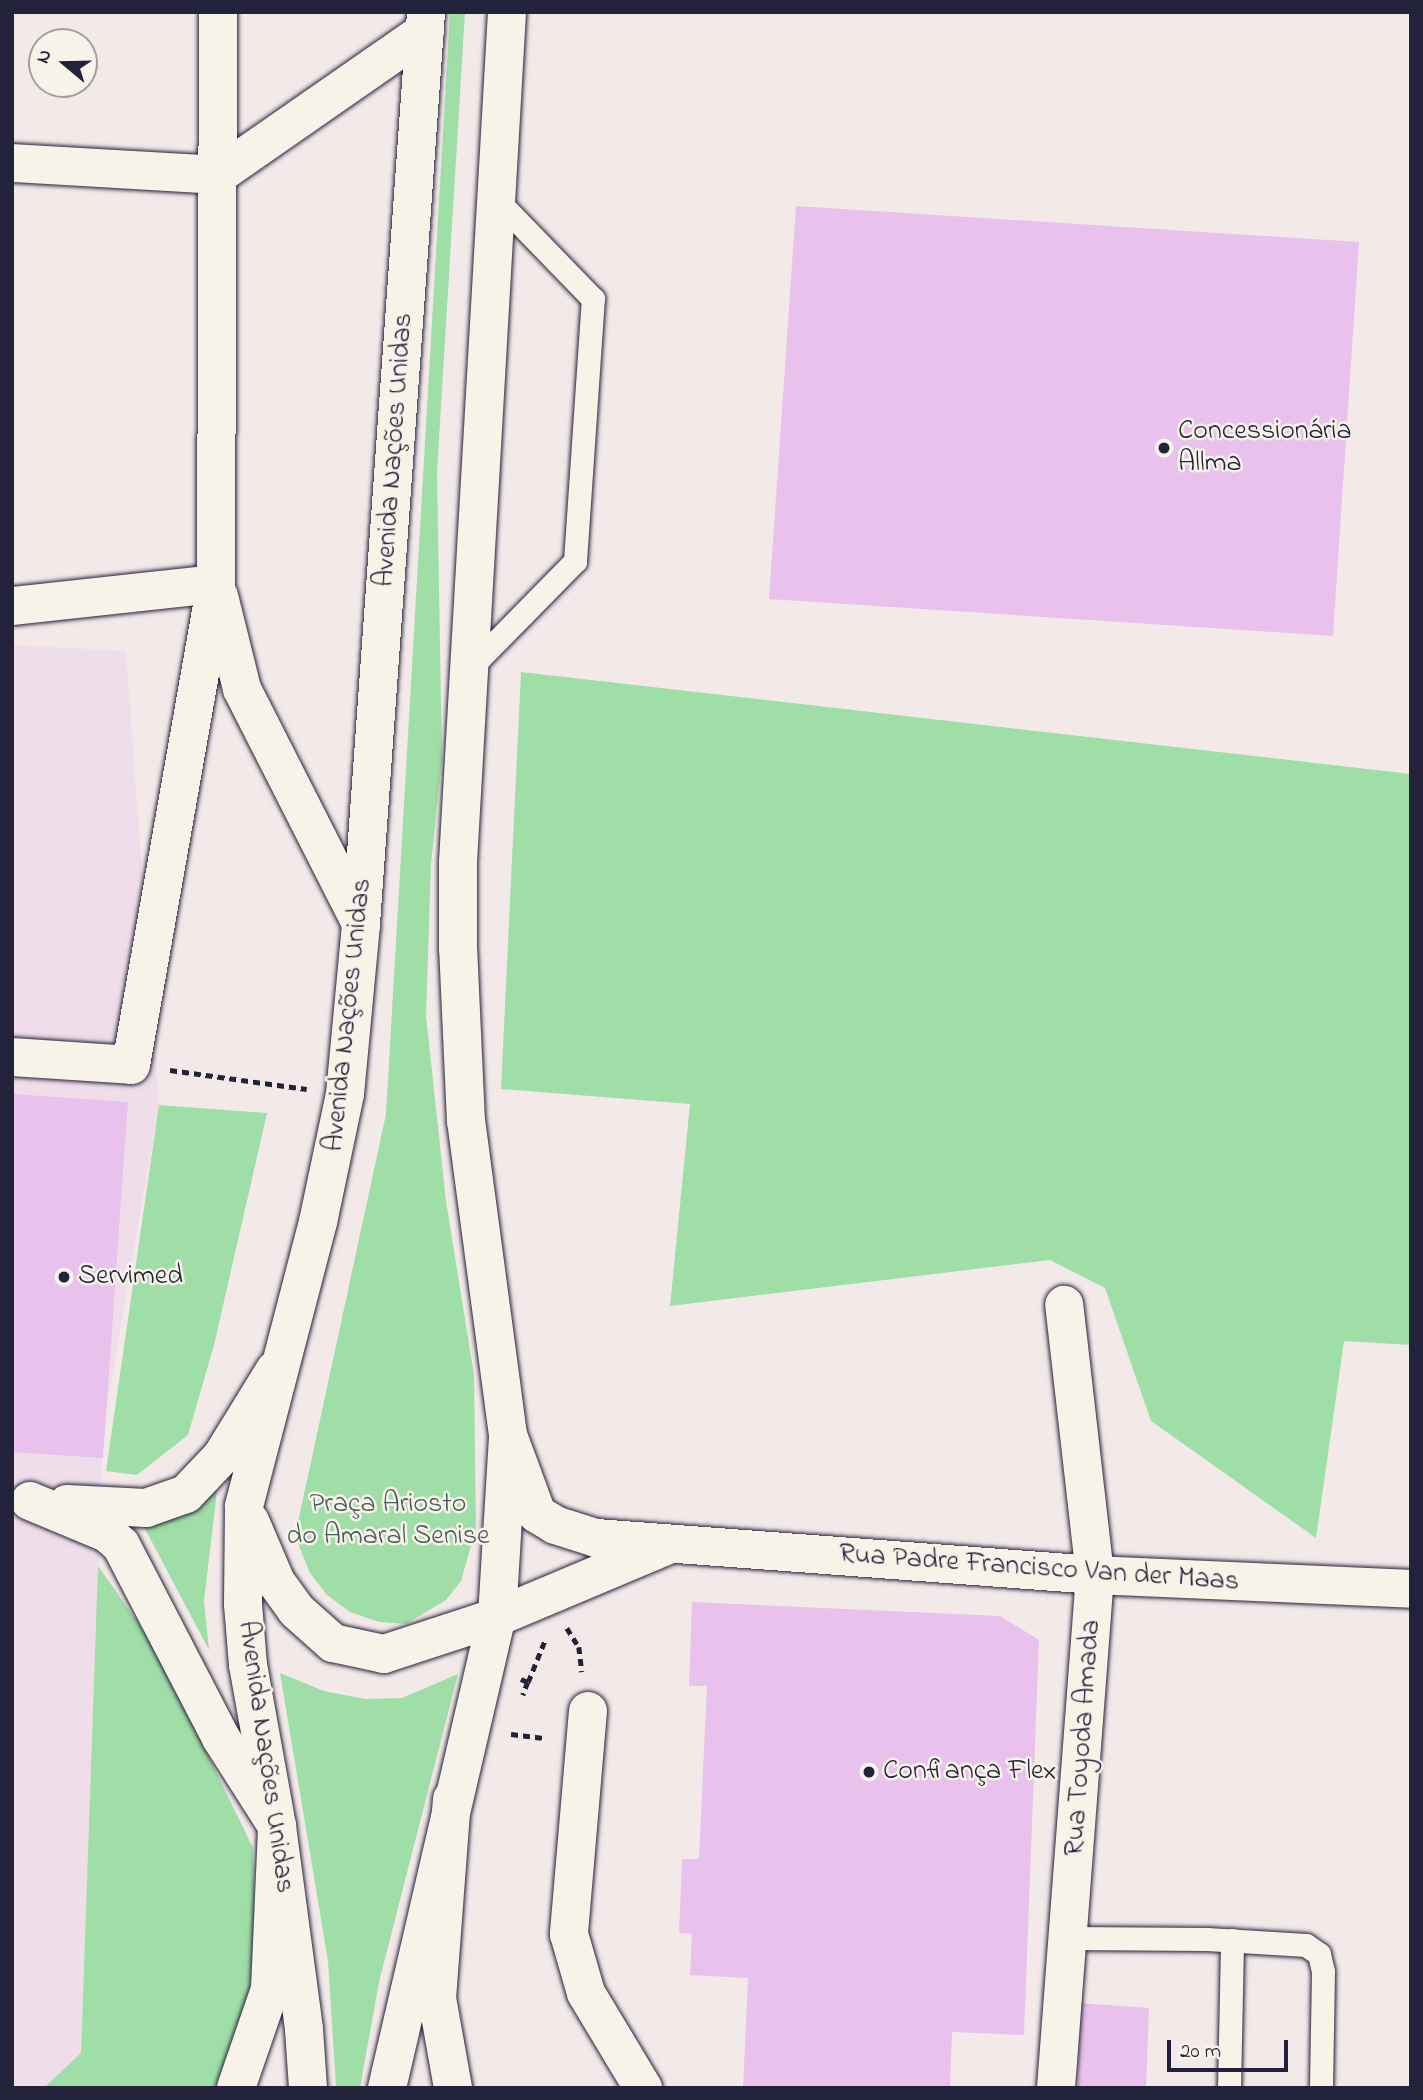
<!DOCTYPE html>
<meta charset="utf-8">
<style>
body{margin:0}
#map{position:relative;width:1423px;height:2100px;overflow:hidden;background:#f4e9e9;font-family:"Indie Flower",sans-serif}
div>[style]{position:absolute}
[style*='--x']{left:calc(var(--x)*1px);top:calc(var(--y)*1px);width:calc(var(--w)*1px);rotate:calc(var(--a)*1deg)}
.built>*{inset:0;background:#f0ddea}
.green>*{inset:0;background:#9fdea7}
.building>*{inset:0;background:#e8c2ec}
.path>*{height:4.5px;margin-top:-2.25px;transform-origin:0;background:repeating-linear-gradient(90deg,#22223b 0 7px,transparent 0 12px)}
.roads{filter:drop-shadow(0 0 2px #22223b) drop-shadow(0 0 2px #22223b)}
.service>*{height:23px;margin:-11.5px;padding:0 11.5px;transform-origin:11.5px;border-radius:11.5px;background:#f7f3e8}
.minor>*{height:38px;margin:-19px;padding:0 19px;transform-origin:19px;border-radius:19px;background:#f7f3e8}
.tertiary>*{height:38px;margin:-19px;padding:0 19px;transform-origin:19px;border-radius:19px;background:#f7f3e8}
.secondary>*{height:38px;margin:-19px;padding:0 19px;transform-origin:19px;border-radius:19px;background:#f7f3e8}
.trunk>*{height:38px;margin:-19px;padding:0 19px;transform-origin:19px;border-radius:19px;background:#f7f3e8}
.dots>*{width:19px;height:19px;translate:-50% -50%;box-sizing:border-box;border:4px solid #f7f3e8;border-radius:50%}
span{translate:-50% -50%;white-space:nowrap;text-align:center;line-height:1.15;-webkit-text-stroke:5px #f7f3e8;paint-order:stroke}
.poi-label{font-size:28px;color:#22223b}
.left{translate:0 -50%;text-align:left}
.street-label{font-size:28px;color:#22223b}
.park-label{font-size:28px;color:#485a5b}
.frame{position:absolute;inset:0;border:14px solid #22223b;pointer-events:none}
.north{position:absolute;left:28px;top:28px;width:70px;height:70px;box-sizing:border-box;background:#f7f3e8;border:2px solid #a29fa3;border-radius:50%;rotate:289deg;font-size:19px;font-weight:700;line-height:28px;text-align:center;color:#22223b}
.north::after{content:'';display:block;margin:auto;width:24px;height:32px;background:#22223b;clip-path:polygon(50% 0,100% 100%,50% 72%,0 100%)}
.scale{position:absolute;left:1167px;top:2040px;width:121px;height:32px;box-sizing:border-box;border:4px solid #22223b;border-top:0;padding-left:9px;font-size:21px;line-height:24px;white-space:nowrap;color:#22223b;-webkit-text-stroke:5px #f7f3e8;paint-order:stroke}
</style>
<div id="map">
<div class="built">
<div style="clip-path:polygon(12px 645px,126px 651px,159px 1105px,103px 1429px,81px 2054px,44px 2088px,12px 2088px)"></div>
</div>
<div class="green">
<div style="clip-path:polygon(450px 12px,465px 12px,437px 472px,442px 759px,431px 864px,426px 1016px,446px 1201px,474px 1375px,476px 1528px,461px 1581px,446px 1600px,406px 1624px,379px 1622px,350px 1612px,327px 1595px,310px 1573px,299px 1546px,298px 1522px,386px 1114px)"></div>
<div style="clip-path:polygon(521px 672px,1411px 774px,1411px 1345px,1344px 1341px,1316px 1538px,1151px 1421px,1105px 1288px,1050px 1260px,670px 1306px,690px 1104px,501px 1089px)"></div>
<div style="clip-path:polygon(159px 1105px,267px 1113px,214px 1345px,188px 1435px,137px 1475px,106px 1471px)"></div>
<div style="clip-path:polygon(217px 1491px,204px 1601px,209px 1650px,143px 1525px,187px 1512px)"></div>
<div style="clip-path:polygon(98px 1566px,156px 1648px,253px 1848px,255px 1920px,250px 1987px,215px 2088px,44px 2088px,81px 2053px)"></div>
<div style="clip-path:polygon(280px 1673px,324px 1691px,365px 1699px,402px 1698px,458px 1674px,379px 1982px,360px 2088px,336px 2088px,328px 1961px)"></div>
</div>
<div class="building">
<div style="clip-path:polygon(796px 206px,1359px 242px,1333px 636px,769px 599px)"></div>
<div style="clip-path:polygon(12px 1094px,128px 1102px,103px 1458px,12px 1452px)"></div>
<div style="clip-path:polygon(692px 1602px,1000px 1616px,1039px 1640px,1024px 2035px,952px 2032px,950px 2088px,743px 2088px,748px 1978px,690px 1975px,692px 1934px,679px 1933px,682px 1859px,699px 1859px,707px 1686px,689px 1686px)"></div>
<div style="clip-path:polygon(1079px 2003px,1149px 2008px,1146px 2088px,1078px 2088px)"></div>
</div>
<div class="path">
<div style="--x:170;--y:1070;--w:138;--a:7.9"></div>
<div style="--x:567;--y:1628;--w:22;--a:58"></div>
<div style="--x:579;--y:1647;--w:25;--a:83"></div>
<div style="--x:521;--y:1679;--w:8;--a:23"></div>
<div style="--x:528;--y:1682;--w:14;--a:111"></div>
<div style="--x:528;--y:1682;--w:45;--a:-68"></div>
<div style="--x:511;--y:1734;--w:35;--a:7"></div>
</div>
<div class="roads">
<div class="service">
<div style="--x:469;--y:669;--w:151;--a:-45.5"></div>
<div style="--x:575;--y:561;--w:263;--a:-86.1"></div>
<div style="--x:593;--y:299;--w:141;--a:-134.1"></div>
<div style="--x:1070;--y:1938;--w:137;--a:0.4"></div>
<div style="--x:1207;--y:1939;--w:99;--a:3.5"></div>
<div style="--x:1306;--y:1945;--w:16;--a:35"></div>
<div style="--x:1319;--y:1954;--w:18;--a:77"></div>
<div style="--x:1323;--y:1972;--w:116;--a:91"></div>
<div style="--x:1229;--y:2088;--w:148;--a:-88.8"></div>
</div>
<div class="minor">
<div style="--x:12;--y:163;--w:206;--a:3.3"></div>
<div style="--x:218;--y:175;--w:252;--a:-34.8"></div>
<div style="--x:219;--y:596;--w:96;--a:76.1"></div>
<div style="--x:242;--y:689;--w:263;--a:63.1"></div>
<div style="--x:12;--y:606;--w:205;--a:-6.2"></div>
<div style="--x:12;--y:1057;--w:119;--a:3.8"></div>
<div style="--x:131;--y:1065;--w:488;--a:-80"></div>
<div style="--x:216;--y:584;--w:572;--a:-89.8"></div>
<div style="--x:30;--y:1501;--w:83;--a:22.6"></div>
<div style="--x:107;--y:1533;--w:18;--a:41"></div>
<div style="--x:121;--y:1545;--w:217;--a:62.6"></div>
<div style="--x:221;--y:1738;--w:104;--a:57.5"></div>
<div style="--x:67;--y:1504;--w:79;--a:2.9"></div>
<div style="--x:146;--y:1508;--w:42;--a:-19.3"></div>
<div style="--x:186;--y:1494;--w:52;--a:-46.5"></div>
<div style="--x:222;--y:1456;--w:101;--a:-58.4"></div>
<div style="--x:588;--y:1711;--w:224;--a:94.9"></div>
<div style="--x:569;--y:1934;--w:61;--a:73.9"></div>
<div style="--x:586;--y:1993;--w:111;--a:59"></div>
<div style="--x:1056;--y:2088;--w:514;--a:-85.65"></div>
<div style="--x:1095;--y:1575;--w:272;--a:-96.5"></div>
</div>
<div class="tertiary">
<div style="--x:508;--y:1435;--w:84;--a:69.8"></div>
<div style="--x:537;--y:1514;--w:21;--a:31"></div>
<div style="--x:555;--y:1525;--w:43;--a:17.6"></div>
<div style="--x:596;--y:1538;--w:500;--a:4.24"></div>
<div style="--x:1095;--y:1575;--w:316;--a:2.5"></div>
<div style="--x:497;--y:1617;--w:183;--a:-22.8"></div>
</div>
<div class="secondary">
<div style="--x:250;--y:1521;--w:66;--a:66.9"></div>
<div style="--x:276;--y:1582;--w:34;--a:54"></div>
<div style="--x:296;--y:1610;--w:50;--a:41.7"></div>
<div style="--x:333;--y:1643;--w:52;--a:12.2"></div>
<div style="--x:384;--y:1654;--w:119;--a:-18.1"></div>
<div style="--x:308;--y:2088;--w:59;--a:-93.9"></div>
<div style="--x:304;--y:2029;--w:205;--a:-97.6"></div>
<div style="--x:277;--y:1826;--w:164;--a:-100.2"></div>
<div style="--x:248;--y:1665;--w:61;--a:-94.7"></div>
<div style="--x:243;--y:1604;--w:98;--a:-89.4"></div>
<div style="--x:244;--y:1506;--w:293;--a:-75.4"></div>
<div style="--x:318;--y:1222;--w:131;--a:-78.1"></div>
<div style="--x:345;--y:1094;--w:171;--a:-84.6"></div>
<div style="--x:361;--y:924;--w:914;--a:-85.92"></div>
<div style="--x:387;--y:2088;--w:484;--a:-76.9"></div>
<div style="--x:497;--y:1617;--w:182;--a:-86.5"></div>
<div style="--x:508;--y:1435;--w:316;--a:-97.6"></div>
<div style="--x:466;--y:1122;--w:173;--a:-92.6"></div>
<div style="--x:458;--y:949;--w:87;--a:-90"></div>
<div style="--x:458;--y:862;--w:851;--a:-86.7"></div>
</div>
<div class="trunk">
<div style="--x:452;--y:1799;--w:200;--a:94.3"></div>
<div style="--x:437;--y:1998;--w:91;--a:79.9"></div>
<div style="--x:236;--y:2088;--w:105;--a:-71"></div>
<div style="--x:270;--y:1989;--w:163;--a:-87.5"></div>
</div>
</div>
<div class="dots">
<div style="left:1164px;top:448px;background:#22223b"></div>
<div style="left:64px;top:1277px;background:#22223b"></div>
<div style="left:869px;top:1772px;background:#22223b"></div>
</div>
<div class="poi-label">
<span class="left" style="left:1178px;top:448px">Concessionária<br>Allma</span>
<span class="left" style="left:78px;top:1277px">Servimed</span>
<span class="left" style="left:883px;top:1772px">Confiança Flex</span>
</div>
<div class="street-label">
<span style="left:395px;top:450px;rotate:-86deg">Avenida Nações Unidas</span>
<span style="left:349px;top:1015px;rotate:-84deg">Avenida Nações Unidas</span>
<span style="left:1039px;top:1569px;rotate:4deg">Rua Padre Francisco Van der Maas</span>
<span style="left:1084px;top:1738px;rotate:-86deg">Rua Toyoda Amada</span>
<span style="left:265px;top:1757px;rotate:82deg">Avenida Nações Unidas</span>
</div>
<div class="park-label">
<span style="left:388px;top:1521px">Praça Ariosto<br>do Amaral Senise</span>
</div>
<div class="frame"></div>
<div class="north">N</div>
<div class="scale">20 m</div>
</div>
